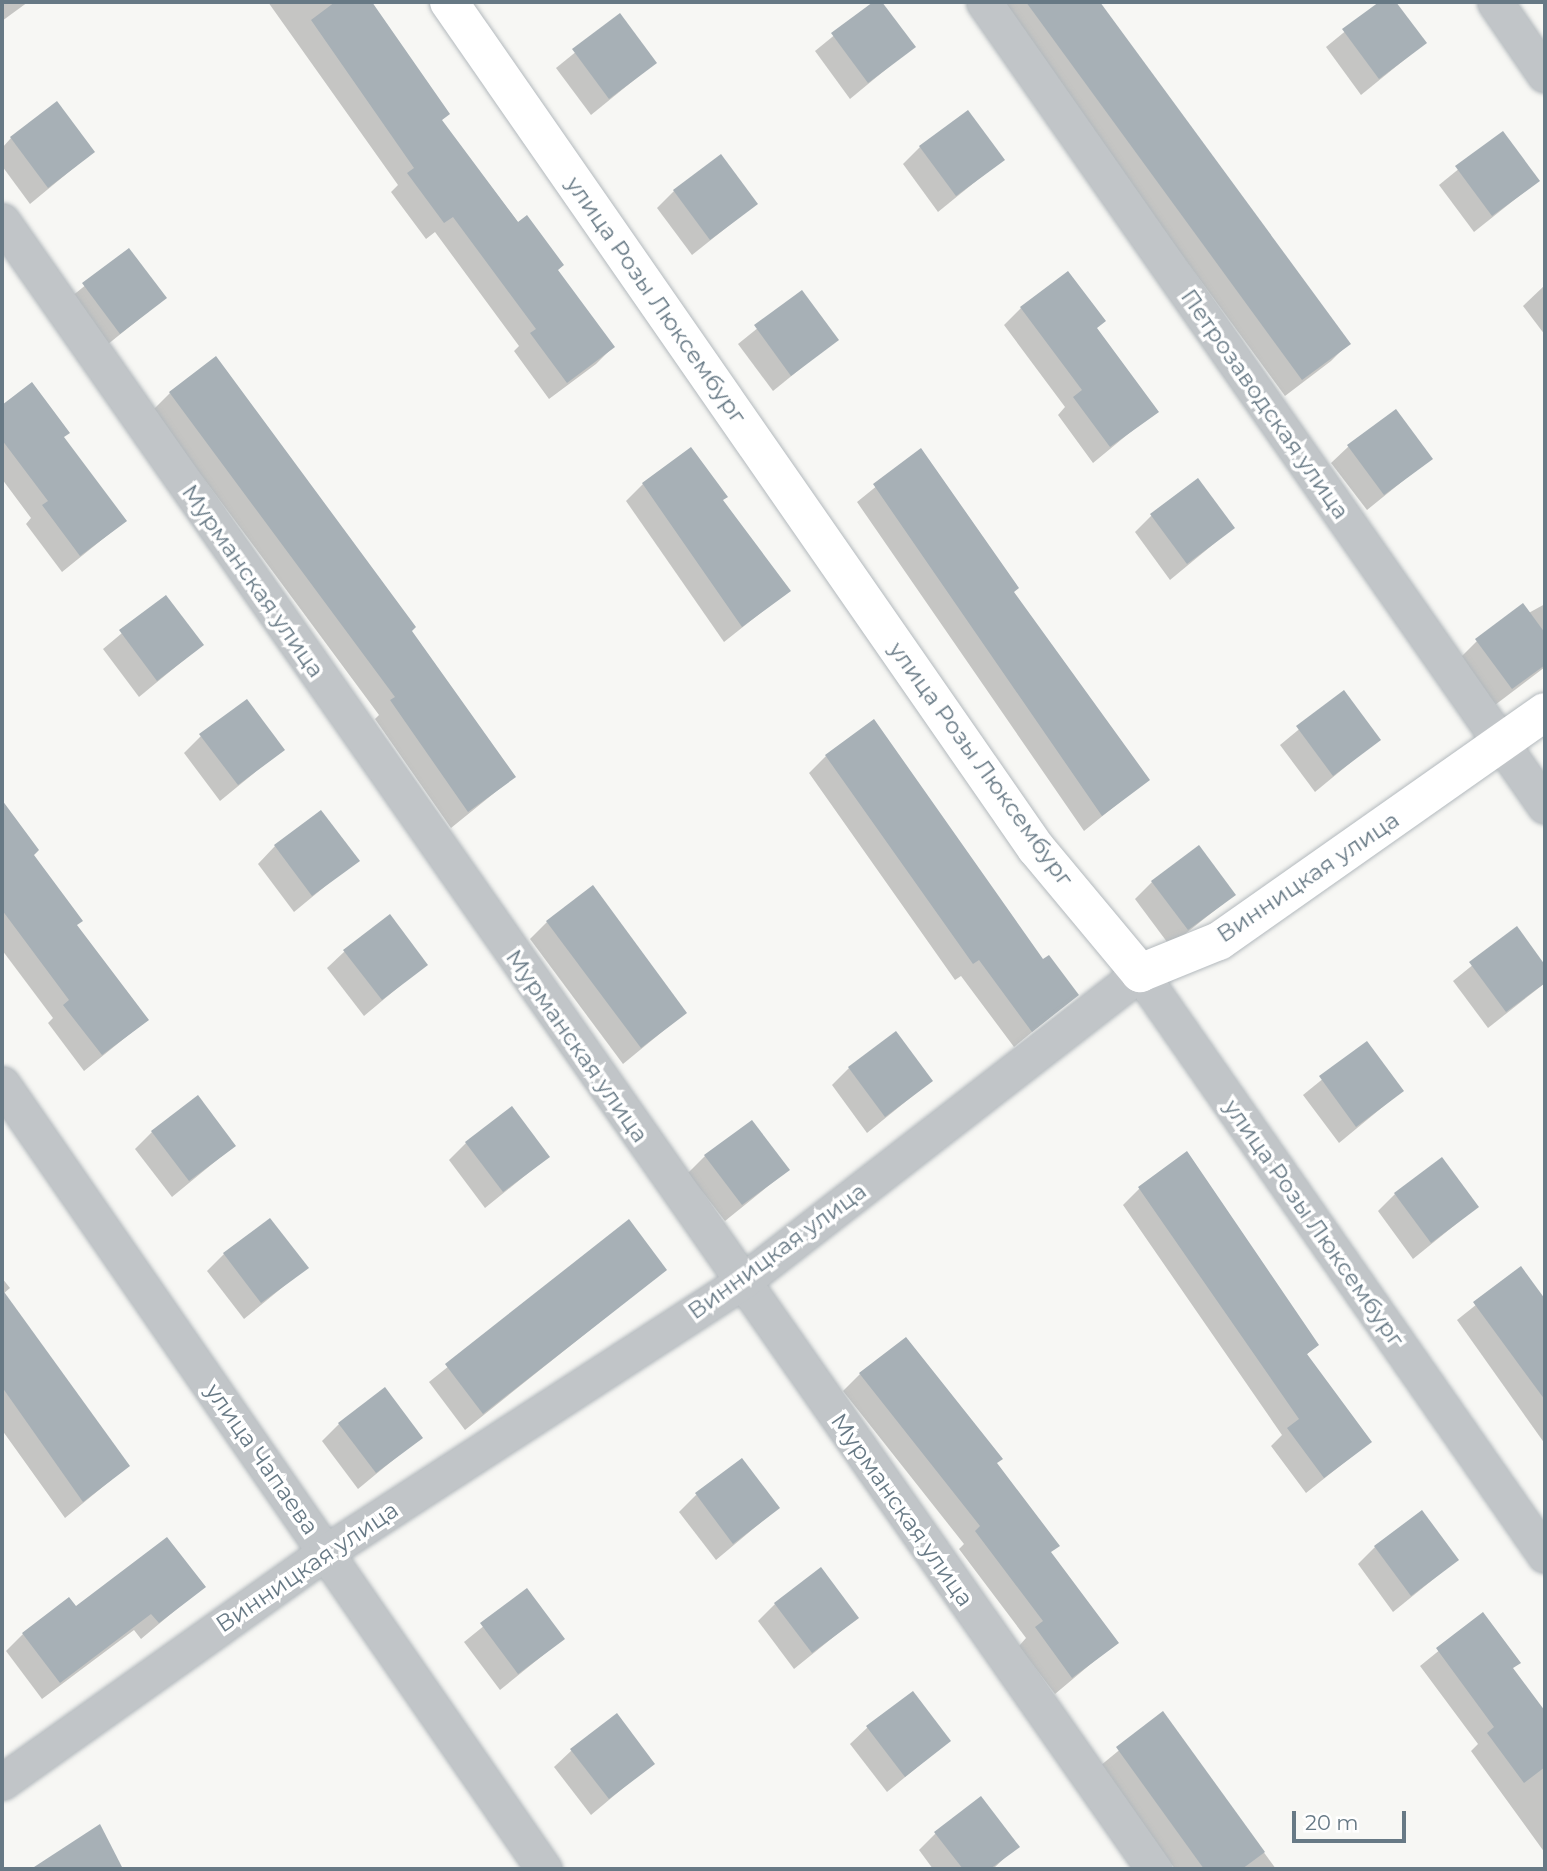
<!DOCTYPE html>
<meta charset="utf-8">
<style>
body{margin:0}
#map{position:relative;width:1547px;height:1871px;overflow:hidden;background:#f7f7f4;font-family:Montserrat,sans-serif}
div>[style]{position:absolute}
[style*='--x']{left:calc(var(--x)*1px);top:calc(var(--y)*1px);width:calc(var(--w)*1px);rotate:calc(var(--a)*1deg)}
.shadow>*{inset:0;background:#0003}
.building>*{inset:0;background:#a7b0b6}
.roads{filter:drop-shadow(0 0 2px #b3b9bd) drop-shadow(0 0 2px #b3b9bd)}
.minor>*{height:35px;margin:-17.5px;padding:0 17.5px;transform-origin:17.5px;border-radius:17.5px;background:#c1c5c8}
.secondary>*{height:38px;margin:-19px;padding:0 19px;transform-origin:19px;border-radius:19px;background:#fff}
span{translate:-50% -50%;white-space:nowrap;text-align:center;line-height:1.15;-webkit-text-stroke:7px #fff;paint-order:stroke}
.street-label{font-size:23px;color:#677985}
.frame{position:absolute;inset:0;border:4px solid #677985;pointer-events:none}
.scale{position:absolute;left:1292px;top:1811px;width:114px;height:32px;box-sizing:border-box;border:4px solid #677985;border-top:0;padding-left:9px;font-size:21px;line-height:24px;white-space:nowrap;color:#677985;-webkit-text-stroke:5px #fff;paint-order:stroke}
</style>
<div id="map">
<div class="shadow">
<div style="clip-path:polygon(2px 2px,28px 2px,2px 21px)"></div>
<div style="clip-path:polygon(268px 2px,368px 2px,447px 114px,441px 121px,613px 347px,596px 364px,549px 399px,514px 351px,519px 346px,435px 232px,426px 239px,391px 192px,398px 185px)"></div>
<div style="clip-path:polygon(875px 2px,913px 47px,850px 99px,815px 51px)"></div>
<div style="clip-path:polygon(997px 2px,1097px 2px,1348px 344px,1331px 361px,1285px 396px)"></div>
<div style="clip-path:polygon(1381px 2px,1394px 2px,1425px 43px,1361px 95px,1326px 47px)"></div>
<div style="clip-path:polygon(620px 16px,655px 63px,591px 115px,556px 68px)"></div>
<div style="clip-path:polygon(1503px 133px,1538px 181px,1474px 232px,1439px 185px)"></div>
<div style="clip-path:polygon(11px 138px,93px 152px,30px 204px,2px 166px,2px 148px)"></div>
<div style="clip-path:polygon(920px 147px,1002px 160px,938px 212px,903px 164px)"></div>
<div style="clip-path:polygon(674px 191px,756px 204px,692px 255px,657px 208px)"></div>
<div style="clip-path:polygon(129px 250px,165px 298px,102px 349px,66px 301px)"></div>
<div style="clip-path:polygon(1545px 285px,1545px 335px,1523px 306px)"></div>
<div style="clip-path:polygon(802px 292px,837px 339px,773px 391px,738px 344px)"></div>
<div style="clip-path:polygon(1021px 308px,1095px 329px,1156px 411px,1093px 463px,1058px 415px,1065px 407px,1004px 325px)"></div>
<div style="clip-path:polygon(32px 384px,62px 438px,125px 521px,62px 572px,26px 524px,31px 518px,2px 479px,2px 407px)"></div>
<div style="clip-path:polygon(170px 393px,410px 631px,514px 777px,451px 828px,375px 719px,379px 715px,153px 410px)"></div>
<div style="clip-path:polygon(1349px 446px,1430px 459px,1367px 510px,1331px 463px)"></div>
<div style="clip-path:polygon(920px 451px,1012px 593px,1147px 780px,1084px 831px,857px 502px)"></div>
<div style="clip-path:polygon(643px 484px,722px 501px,788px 591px,724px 642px,626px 501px)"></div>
<div style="clip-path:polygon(1152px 515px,1233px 528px,1170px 580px,1135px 532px)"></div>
<div style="clip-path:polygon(165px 597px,202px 645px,139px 697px,103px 649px)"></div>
<div style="clip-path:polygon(1545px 604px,1545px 667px,1495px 705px,1460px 658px,1477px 641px)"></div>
<div style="clip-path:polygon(1343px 693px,1378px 740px,1315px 792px,1280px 745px)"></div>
<div style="clip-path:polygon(201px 736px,282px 750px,220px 801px,184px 753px)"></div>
<div style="clip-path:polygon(826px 756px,1077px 995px,1014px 1047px,961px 976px,955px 980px,809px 773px)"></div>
<div style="clip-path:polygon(2px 802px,37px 850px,32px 855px,75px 925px,147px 1020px,84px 1071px,48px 1023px,53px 1018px,2px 950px)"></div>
<div style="clip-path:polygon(275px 846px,357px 860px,294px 912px,258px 864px)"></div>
<div style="clip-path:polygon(1152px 882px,1234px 895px,1170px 946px,1135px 899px)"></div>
<div style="clip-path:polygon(547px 922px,685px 1013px,623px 1064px,530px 939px)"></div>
<div style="clip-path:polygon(1517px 929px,1545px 968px,1545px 983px,1488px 1028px,1453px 981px)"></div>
<div style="clip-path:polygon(345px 951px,426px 964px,364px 1016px,327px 968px)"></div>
<div style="clip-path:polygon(1367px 1043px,1402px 1091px,1339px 1143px,1303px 1095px)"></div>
<div style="clip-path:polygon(849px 1068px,931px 1081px,867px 1133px,832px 1085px)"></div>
<div style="clip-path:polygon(152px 1132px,234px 1146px,172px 1197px,135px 1149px)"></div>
<div style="clip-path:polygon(466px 1143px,548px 1157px,485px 1208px,449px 1160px)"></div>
<div style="clip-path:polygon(705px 1156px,788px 1170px,725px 1221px,688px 1173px)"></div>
<div style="clip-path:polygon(1140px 1188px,1317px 1345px,1306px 1355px,1370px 1442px,1306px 1493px,1271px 1446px,1282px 1435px,1123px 1205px)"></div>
<div style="clip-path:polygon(1395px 1194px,1477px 1207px,1413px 1259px,1378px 1211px)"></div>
<div style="clip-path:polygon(629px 1222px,665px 1270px,465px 1430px,429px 1382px)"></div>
<div style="clip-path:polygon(224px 1254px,306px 1268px,244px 1319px,207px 1271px)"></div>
<div style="clip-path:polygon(1521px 1269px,1545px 1303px,1545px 1444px,1457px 1320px)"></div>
<div style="clip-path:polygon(2px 1278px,10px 1288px,3px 1294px,128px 1466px,65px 1518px,2px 1430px)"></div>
<div style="clip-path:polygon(860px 1374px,996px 1463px,1050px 1553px,1117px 1642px,1055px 1694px,1019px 1646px,1026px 1638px,959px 1549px,964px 1544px,843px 1391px)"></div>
<div style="clip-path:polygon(339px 1424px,421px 1437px,358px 1489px,322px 1441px)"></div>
<div style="clip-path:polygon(696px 1495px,778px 1508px,716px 1560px,679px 1512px)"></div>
<div style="clip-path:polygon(1375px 1547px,1457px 1560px,1393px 1612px,1358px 1564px)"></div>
<div style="clip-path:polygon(203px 1587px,141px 1639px,134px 1630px,42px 1699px,6px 1651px,23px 1634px,76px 1609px)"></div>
<div style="clip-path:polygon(527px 1591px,563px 1639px,500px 1690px,464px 1642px)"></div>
<div style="clip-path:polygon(775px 1604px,857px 1618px,794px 1669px,758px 1621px)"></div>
<div style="clip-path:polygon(1483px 1615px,1512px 1669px,1545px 1715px,1545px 1853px,1471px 1751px,1478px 1744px,1420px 1666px)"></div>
<div style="clip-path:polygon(1163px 1714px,1276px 1869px,1175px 1869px,1100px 1766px)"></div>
<div style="clip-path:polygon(868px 1727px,949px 1741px,887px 1792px,850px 1744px)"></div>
<div style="clip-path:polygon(572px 1750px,653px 1763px,591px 1815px,554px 1767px)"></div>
<div style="clip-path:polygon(936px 1833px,1017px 1846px,993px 1869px,933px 1869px,919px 1850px)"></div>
</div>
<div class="building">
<div style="clip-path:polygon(335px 2px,372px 2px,450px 114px,442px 120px,518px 222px,527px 215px,564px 265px,558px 270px,615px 347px,567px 383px,530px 333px,536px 329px,453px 217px,444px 223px,407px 173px,414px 168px,311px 20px)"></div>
<div style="clip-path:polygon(873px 2px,882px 2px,916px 47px,868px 83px,831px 33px)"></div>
<div style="clip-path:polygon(1026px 2px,1100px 2px,1351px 344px,1302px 380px)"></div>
<div style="clip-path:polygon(1379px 2px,1396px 2px,1427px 43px,1379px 79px,1342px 29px)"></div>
<div style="clip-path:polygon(620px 13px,657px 63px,609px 99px,572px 49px)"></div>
<div style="clip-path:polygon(57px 101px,95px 152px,48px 188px,10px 137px)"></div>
<div style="clip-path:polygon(968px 110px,1005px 160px,956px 196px,919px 146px)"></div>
<div style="clip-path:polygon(1503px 131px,1540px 181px,1492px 216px,1455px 166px)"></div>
<div style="clip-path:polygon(721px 154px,758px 204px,710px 240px,673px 190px)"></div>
<div style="clip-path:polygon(129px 248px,167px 298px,120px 334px,82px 283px)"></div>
<div style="clip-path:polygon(1068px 271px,1106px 321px,1097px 328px,1159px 412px,1110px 447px,1073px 397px,1082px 390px,1020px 307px)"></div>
<div style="clip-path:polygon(802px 290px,839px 340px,791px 376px,754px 325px)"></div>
<div style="clip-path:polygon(216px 356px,416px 627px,412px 631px,516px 777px,468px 812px,390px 700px,395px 697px,169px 392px)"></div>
<div style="clip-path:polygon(32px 382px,70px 433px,64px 437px,127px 521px,80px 556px,42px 505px,48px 501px,2px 440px,2px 405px)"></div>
<div style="clip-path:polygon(1396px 409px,1433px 459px,1384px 495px,1347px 445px)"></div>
<div style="clip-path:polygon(691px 447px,728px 497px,723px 500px,791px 591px,742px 627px,642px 483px)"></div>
<div style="clip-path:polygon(921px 448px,1019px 588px,1014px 592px,1150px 780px,1102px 816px,873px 484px)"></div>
<div style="clip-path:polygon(1198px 478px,1235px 528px,1187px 564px,1150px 514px)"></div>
<div style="clip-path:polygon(166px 595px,204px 645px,157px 681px,119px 630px)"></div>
<div style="clip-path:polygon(1523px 603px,1545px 633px,1545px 665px,1512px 689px,1475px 639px)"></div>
<div style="clip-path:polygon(1344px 690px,1381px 740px,1333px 776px,1296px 726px)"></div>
<div style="clip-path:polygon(247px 699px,285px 750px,238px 785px,199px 734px)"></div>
<div style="clip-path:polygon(874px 719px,1043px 959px,1049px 955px,1079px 995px,1032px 1032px,979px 960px,973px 964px,825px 755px)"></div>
<div style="clip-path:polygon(2px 800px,39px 850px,34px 855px,83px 921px,77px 925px,149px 1020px,102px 1055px,63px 1005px,69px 1000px,2px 910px)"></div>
<div style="clip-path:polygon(321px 810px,360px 861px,312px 896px,274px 845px)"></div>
<div style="clip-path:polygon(1199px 845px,1236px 895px,1188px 930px,1151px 881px)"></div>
<div style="clip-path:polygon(593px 885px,687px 1013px,641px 1048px,546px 921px)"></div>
<div style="clip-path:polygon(390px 914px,428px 965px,382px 1000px,343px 950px)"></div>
<div style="clip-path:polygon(1517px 926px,1545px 965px,1545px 983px,1506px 1012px,1469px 962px)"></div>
<div style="clip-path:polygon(896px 1031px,933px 1081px,885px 1117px,848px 1067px)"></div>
<div style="clip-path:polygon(1367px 1041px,1404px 1091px,1356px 1127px,1319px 1076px)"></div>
<div style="clip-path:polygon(198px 1095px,236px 1146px,189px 1181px,151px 1131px)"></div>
<div style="clip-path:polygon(512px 1106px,550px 1157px,503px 1192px,465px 1142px)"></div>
<div style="clip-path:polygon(752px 1120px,790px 1170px,742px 1205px,704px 1155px)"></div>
<div style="clip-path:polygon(1187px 1151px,1319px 1345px,1307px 1354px,1372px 1442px,1324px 1478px,1287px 1428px,1299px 1419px,1138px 1187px)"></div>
<div style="clip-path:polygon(1442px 1157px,1479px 1207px,1431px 1243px,1394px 1193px)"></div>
<div style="clip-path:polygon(270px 1218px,309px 1268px,261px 1303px,223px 1253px)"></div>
<div style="clip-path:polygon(629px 1219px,667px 1270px,483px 1414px,445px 1364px)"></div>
<div style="clip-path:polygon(1521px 1266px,1545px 1299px,1545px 1400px,1473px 1302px)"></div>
<div style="clip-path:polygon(2px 1289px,130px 1466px,83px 1502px,2px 1387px)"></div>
<div style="clip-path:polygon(906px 1337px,1003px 1459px,997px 1463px,1060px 1546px,1051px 1552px,1119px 1643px,1072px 1678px,1035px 1627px,1043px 1621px,975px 1531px,980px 1526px,859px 1373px)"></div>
<div style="clip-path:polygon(385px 1387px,423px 1438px,376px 1473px,338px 1423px)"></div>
<div style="clip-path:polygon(742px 1458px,780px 1508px,733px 1544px,695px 1493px)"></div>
<div style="clip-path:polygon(1422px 1510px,1459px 1560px,1411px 1596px,1374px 1546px)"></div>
<div style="clip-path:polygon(167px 1537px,206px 1587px,159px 1623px,151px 1614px,60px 1683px,22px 1633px,69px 1597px,76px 1606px)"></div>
<div style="clip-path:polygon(821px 1567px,859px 1618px,812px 1653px,774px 1603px)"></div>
<div style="clip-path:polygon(527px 1588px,565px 1639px,518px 1674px,480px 1623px)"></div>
<div style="clip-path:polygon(1483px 1612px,1521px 1663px,1513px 1668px,1545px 1711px,1545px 1767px,1524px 1783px,1487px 1733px,1494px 1727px,1436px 1648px)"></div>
<div style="clip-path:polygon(913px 1691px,951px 1741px,905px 1777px,866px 1726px)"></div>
<div style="clip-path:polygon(1163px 1711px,1265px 1852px,1242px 1869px,1204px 1869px,1116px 1747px)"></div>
<div style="clip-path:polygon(617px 1713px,655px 1764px,609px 1799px,570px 1749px)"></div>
<div style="clip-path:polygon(981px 1796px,1020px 1847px,990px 1869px,963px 1869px,934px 1832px)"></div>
<div style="clip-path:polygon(100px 1824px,123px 1869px,31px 1869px)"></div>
</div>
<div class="roads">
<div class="minor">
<div style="--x:984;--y:2;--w:980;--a:55.09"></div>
<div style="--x:1495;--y:2;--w:88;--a:55.6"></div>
<div style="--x:2;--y:221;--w:2011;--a:55.05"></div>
<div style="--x:2;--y:1084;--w:954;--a:55.38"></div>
<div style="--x:2;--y:1782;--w:397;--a:-35.4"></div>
<div style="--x:326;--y:1552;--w:496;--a:-33"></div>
<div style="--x:742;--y:1282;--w:504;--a:-37.83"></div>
<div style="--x:1140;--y:973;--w:709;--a:55.17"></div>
</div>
<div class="secondary">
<div style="--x:449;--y:2;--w:1030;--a:55.25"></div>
<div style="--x:1036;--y:848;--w:163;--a:50.2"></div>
<div style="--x:1140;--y:973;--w:85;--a:-22.1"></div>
<div style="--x:1219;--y:941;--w:398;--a:-35.1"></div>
</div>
</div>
<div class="street-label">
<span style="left:656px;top:300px;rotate:55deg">улица Розы Люксембург</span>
<span style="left:1265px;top:404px;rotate:55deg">Петрозаводская улица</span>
<span style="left:253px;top:581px;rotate:55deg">Мурманская улица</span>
<span style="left:981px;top:764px;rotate:54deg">улица Розы Люксембург</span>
<span style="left:1308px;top:877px;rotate:-34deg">Винницкая улица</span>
<span style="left:577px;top:1046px;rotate:55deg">Мурманская улица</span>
<span style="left:1314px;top:1223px;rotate:55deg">улица Розы Люксембург</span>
<span style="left:777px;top:1251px;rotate:-36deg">Винницкая улица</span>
<span style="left:262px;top:1459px;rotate:55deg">улица Чапаева</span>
<span style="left:902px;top:1510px;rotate:55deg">Мурманская улица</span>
<span style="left:307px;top:1567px;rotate:-34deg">Винницкая улица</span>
</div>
<div class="frame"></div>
<div class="scale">20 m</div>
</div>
